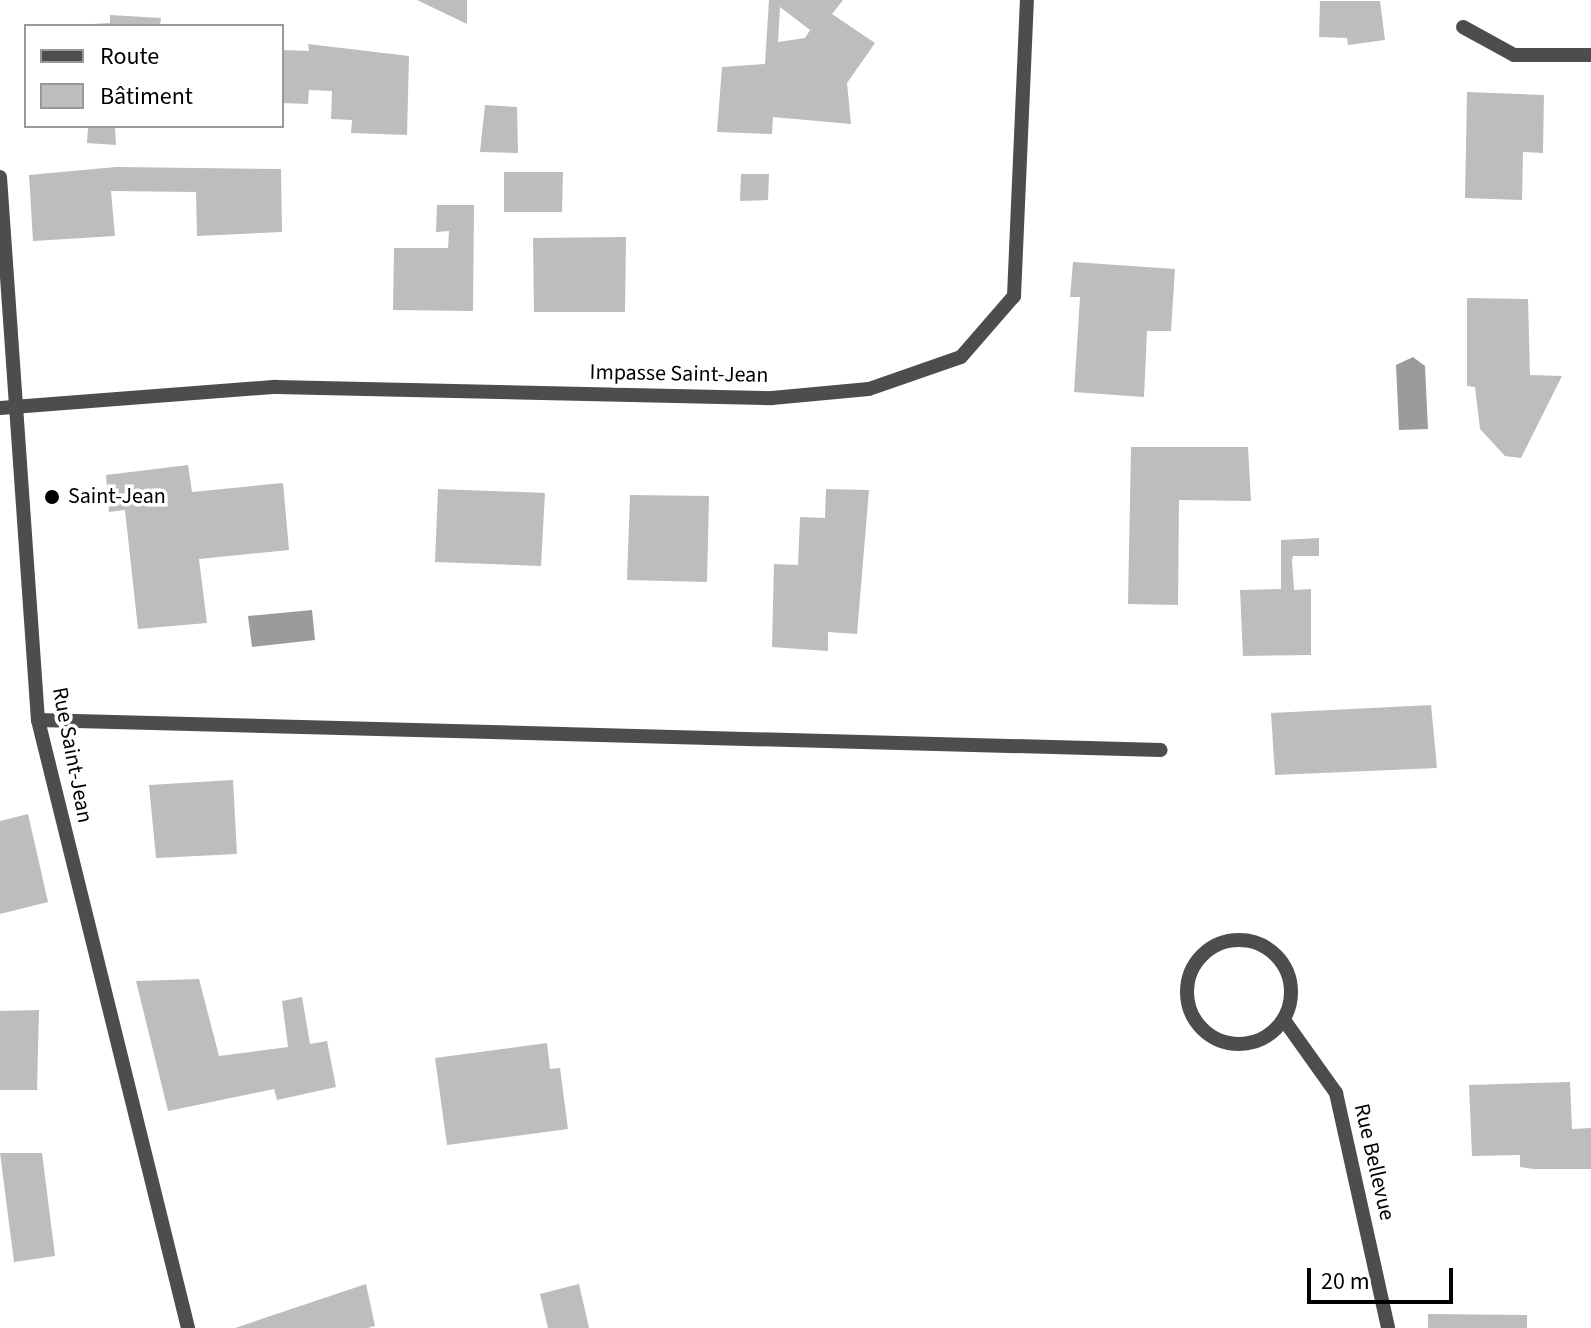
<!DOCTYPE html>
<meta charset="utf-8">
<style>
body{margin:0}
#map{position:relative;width:1591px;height:1328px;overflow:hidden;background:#fff;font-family:"Source Sans 3",sans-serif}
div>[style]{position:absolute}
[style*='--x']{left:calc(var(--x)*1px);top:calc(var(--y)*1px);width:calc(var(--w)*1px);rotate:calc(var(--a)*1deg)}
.water>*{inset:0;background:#9b9b9b}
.building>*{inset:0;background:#bdbdbd}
.minor>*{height:14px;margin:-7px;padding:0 7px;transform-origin:7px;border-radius:7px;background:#4d4d4d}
.minor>.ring{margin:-7px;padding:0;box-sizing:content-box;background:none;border:14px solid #4d4d4d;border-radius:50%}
.dots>*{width:22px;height:22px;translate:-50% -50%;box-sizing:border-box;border:4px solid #fff;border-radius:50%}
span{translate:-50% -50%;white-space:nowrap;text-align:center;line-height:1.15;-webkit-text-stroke:7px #fff;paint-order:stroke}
.street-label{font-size:22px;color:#000}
.poi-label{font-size:22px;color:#000}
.left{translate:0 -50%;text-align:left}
.legend{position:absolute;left:24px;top:24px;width:260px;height:104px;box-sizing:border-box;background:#fff;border:2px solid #999;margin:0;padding:10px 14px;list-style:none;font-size:24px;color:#000}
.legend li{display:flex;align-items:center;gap:16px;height:40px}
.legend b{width:40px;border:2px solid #999}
.scale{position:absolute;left:1307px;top:1268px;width:146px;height:36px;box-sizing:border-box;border:4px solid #000;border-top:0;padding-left:10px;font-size:24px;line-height:28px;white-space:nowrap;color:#000;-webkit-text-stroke:6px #fff;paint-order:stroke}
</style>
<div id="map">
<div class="water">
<div style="clip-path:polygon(1413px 357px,1425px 366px,1428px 429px,1399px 430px,1396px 365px)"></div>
<div style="clip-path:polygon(312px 610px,315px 640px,252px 647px,248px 616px)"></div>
</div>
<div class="building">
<div style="clip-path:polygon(417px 0,467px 0,467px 24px)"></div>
<div style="clip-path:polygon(evenodd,769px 0,843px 0,832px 14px,875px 43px,847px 83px,851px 124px,773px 117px,772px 134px,717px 132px,722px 67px,765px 64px,769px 0,780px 7px,810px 30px,805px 38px,778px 42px,780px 7px)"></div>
<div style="clip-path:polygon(1320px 1px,1380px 1px,1385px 40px,1348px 45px,1347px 38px,1319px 37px)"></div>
<div style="clip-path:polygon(110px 15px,161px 18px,160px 26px,56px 26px,110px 23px)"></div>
<div style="clip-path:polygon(308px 44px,409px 56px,407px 135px,351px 133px,352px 120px,331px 119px,332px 91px,309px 90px,308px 104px,282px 103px,282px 50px,309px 51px)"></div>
<div style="clip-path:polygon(1467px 92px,1544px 95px,1543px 153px,1523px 152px,1522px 200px,1465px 198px)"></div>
<div style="clip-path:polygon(485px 105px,517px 107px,518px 153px,480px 152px)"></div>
<div style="clip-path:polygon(88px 128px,115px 128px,116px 145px,87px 143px)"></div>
<div style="clip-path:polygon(116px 167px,281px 169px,282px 232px,197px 236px,196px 192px,111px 191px,115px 236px,33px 241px,29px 175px)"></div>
<div style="clip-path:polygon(504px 172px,563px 172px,562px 212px,504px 212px)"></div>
<div style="clip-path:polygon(741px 174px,769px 174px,768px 200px,740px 201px)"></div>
<div style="clip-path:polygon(437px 205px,474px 205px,473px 311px,393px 310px,394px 248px,448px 248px,449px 231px,436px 232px)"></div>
<div style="clip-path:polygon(626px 237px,625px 312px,534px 312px,533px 238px)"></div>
<div style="clip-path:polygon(1073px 262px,1175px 269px,1171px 331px,1147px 331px,1144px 397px,1074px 392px,1080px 297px,1070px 297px)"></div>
<div style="clip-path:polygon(1467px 298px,1528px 299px,1530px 375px,1562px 376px,1521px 458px,1505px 456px,1480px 429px,1475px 387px,1467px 386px)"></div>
<div style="clip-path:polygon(1131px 447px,1248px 447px,1251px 501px,1179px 500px,1178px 605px,1128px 604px)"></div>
<div style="clip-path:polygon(188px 465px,192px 492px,283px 483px,289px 550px,199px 559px,207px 623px,138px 629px,125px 510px,109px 512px,106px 475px)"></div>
<div style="clip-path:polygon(438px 489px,545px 493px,541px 566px,435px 562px)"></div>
<div style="clip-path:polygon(826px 489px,869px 490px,857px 634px,828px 632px,828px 651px,772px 647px,774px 564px,798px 565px,800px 517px,825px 518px)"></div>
<div style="clip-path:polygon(630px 495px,709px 496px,707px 582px,627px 580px)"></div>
<div style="clip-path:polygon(1319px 538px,1319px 556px,1293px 556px,1292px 561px,1294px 590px,1311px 589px,1311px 655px,1243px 656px,1240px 590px,1281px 589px,1281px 540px)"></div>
<div style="clip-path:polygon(1431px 705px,1437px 768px,1275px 775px,1271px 713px)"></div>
<div style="clip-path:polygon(233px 780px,237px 854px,156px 858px,149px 785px)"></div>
<div style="clip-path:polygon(28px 814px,48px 902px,0 914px,0 821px)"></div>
<div style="clip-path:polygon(199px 979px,219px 1056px,288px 1047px,282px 1001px,302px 997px,310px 1044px,327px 1041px,336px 1087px,277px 1100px,274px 1089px,168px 1111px,136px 981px)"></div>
<div style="clip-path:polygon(39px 1010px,37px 1090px,0 1090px,0 1011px)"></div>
<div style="clip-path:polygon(547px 1043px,550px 1069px,560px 1068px,568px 1129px,447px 1145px,435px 1058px)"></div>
<div style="clip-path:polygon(1570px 1082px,1572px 1129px,1591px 1128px,1591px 1169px,1533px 1169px,1520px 1167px,1520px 1155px,1472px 1156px,1469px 1085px)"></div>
<div style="clip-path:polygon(0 1153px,42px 1153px,55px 1256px,14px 1262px)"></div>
<div style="clip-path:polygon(366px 1284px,375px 1326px,368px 1328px,235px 1328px)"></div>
<div style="clip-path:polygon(579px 1284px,589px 1328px,548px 1328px,540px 1294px)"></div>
<div style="clip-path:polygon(1428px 1314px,1527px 1315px,1527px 1328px,1428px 1328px)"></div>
</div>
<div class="minor">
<div style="--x:1463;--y:27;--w:58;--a:28.8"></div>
<div style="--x:1514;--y:55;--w:77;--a:0"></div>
<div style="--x:0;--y:177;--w:544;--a:86"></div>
<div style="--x:38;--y:720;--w:626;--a:76.14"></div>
<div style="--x:0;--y:408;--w:277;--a:-4.4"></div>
<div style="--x:276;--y:387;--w:496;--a:1.3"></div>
<div style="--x:772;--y:398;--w:97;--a:-5.3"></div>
<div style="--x:869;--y:389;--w:97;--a:-19.2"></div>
<div style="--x:961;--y:357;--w:81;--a:-49"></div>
<div style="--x:1014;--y:296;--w:296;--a:-87.5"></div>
<div style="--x:38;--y:720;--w:1123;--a:1.53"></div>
<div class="ring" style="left:1187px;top:940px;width:90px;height:90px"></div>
<div style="--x:1284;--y:1020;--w:90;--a:54.5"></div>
<div style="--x:1336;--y:1093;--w:241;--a:77.5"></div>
</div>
<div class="dots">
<div style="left:52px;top:497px;background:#000"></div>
</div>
<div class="street-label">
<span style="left:679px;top:374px;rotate:1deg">Impasse Saint-Jean</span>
<span style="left:72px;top:755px;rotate:79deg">Rue Saint-Jean</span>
<span style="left:1374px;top:1162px;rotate:77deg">Rue Bellevue</span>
</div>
<div class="poi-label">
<span class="left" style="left:68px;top:497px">Saint-Jean</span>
</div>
<ul class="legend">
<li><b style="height:10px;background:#4d4d4d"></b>Route</li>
<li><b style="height:22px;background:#bdbdbd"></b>Bâtiment</li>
</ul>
<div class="scale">20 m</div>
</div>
